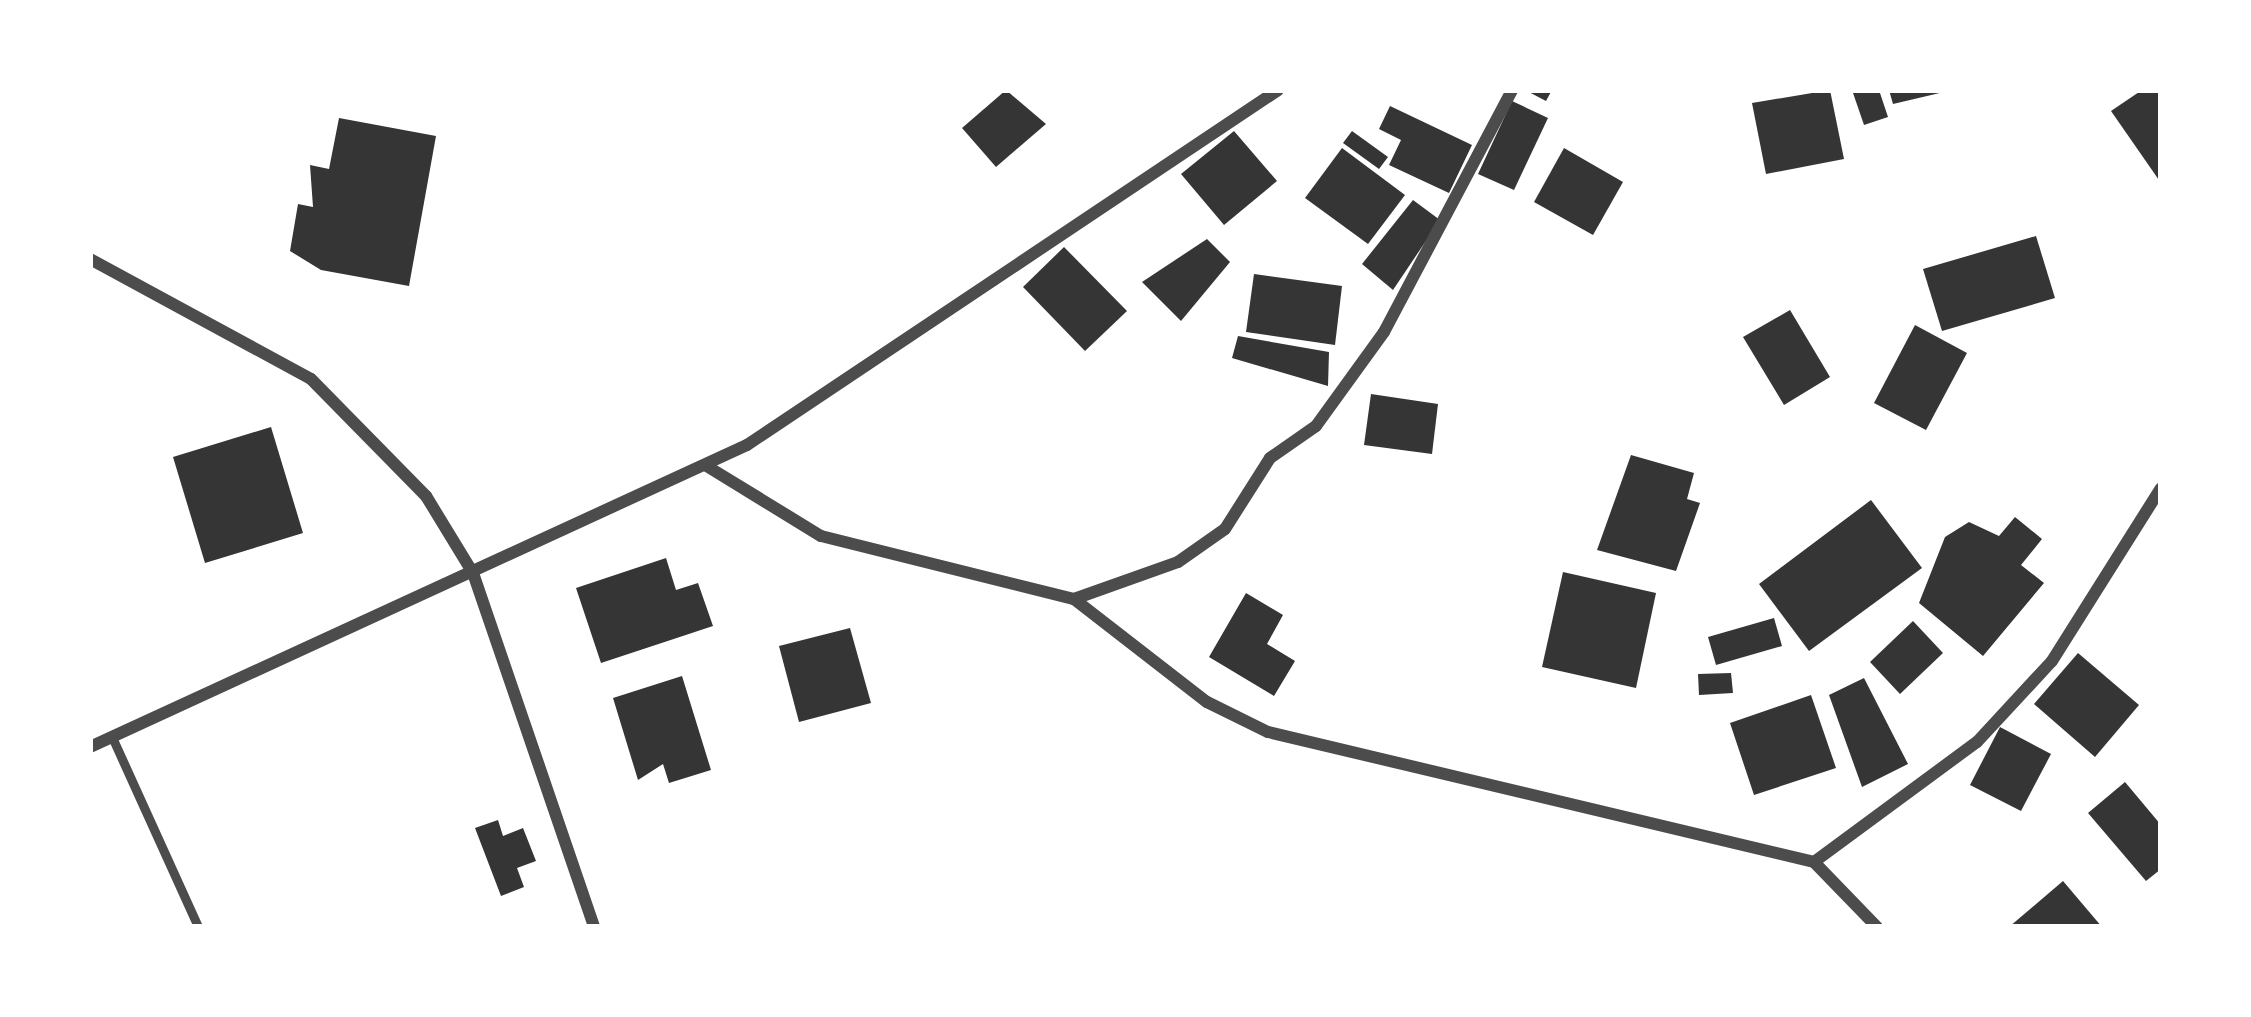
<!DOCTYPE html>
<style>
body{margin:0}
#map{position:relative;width:2251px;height:1017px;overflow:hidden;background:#fff;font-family:"PT Sans",sans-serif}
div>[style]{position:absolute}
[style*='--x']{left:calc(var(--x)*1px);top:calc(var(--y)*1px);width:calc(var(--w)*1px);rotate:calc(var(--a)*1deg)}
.building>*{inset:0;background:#353535}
.service>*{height:9px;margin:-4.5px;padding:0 4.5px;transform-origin:4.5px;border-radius:4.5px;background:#4c4c4c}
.minor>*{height:12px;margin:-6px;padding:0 6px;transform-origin:6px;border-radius:6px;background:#4c4c4c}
span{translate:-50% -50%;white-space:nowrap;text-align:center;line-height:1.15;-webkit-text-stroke:9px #fff;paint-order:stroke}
.frame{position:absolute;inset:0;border:93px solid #fff;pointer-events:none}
</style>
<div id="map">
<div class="building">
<div style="clip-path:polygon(1006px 90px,1046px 124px,996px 167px,962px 128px)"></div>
<div style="clip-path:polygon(1525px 90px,1552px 90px,1546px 101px)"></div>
<div style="clip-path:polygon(1830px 90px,1844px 159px,1766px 174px,1752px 103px)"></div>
<div style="clip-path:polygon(1852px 90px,1879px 90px,1888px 117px,1864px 125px)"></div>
<div style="clip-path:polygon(1889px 90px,1944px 90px,1944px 92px,1893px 104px)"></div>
<div style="clip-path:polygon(2142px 90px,2161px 90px,2161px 183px,2111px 111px)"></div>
<div style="clip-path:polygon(1512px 101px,1548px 118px,1514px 190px,1478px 174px)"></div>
<div style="clip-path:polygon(1390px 106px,1472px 145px,1449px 193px,1389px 165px,1401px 140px,1379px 129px)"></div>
<div style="clip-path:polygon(339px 118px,436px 136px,409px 286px,321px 270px,290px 251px,298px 204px,313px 207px,310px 165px,329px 169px)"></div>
<div style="clip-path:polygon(1234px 131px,1277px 181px,1224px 225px,1181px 174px)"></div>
<div style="clip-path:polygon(1352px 131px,1388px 157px,1379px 169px,1343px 143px)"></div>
<div style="clip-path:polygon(1342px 148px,1405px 195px,1368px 244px,1305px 198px)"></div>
<div style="clip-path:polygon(1564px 148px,1623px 182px,1593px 235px,1534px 202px)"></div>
<div style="clip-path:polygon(1413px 200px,1440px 220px,1393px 290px,1362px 264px)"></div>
<div style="clip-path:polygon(2036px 236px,2055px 298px,1942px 331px,1923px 269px)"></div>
<div style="clip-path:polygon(1207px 239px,1230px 262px,1181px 321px,1142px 282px)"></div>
<div style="clip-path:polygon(1064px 247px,1127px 311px,1085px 351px,1023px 287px)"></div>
<div style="clip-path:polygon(1254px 274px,1342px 286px,1335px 345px,1246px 332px)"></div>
<div style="clip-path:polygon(1790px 310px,1830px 377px,1784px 405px,1743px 337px)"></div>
<div style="clip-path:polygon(1915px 325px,1967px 353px,1926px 430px,1874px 403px)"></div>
<div style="clip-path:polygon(1238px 336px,1329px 352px,1328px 386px,1232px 358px)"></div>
<div style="clip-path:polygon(1371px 394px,1438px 404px,1432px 454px,1364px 445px)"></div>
<div style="clip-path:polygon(271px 427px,303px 533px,205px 563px,173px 457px)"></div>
<div style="clip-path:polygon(1631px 455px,1694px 473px,1687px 499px,1700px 503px,1676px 571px,1597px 550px)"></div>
<div style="clip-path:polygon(1871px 500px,1922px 568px,1809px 651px,1759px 584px)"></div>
<div style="clip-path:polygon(2015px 517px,2042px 539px,2021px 565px,2044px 583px,1983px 656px,1919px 603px,1945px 537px,1969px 522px,1999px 536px)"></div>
<div style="clip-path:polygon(666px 558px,676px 590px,698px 583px,713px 626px,601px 663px,576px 588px)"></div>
<div style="clip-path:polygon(1563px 572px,1656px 593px,1636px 688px,1542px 667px)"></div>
<div style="clip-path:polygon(1246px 593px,1283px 615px,1267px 644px,1295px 661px,1274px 696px,1209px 657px)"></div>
<div style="clip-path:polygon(1774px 618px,1782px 646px,1716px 665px,1708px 637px)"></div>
<div style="clip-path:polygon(1913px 621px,1943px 653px,1900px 694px,1870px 662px)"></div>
<div style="clip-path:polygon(850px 628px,871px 703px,799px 722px,779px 646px)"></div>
<div style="clip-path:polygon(2078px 653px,2139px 705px,2095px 757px,2034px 704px)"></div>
<div style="clip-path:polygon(1731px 673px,1733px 693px,1699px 695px,1698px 674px)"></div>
<div style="clip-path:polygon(682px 676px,711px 770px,669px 783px,663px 764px,638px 780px,613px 698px)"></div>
<div style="clip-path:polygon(1864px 678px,1908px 764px,1862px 787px,1829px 695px)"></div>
<div style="clip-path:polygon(1811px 695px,1836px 768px,1754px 795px,1730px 723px)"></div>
<div style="clip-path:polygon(2000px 727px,2051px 754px,2021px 811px,1970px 785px)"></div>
<div style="clip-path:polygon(2125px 782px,2161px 825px,2161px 869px,2146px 881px,2088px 813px)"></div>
<div style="clip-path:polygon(498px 820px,503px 836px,523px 828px,536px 861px,517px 868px,524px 887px,501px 896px,475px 828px)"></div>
<div style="clip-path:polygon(2063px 881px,2102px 927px,2009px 927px)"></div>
</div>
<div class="service">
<div style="--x:112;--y:737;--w:209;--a:65.6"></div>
</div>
<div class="minor">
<div style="--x:90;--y:259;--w:251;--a:28.5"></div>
<div style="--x:311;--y:379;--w:164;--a:45.5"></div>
<div style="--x:426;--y:496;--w:90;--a:58.6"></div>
<div style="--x:473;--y:573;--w:374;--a:71.1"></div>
<div style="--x:705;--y:465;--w:136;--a:31.5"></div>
<div style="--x:821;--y:536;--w:261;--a:14"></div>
<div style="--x:1074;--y:599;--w:168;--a:37.8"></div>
<div style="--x:1207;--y:702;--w:68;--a:26.2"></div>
<div style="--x:1268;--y:732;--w:561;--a:13.39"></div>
<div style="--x:1814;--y:862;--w:91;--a:45.9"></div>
<div style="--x:1074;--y:599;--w:110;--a:-19.6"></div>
<div style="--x:1178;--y:562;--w:57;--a:-35.1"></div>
<div style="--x:1225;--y:529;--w:84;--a:-57.6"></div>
<div style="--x:1270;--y:458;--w:56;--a:-34.8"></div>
<div style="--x:1316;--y:426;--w:116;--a:-54.1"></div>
<div style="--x:1384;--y:332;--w:274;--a:-62.1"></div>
<div style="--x:90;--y:747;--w:723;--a:-24.69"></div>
<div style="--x:747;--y:445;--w:639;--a:-33.76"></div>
<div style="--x:1814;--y:862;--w:202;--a:-36.4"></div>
<div style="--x:1977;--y:742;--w:110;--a:-47.2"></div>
<div style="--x:2052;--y:661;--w:204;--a:-57.8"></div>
</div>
<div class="frame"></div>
</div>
